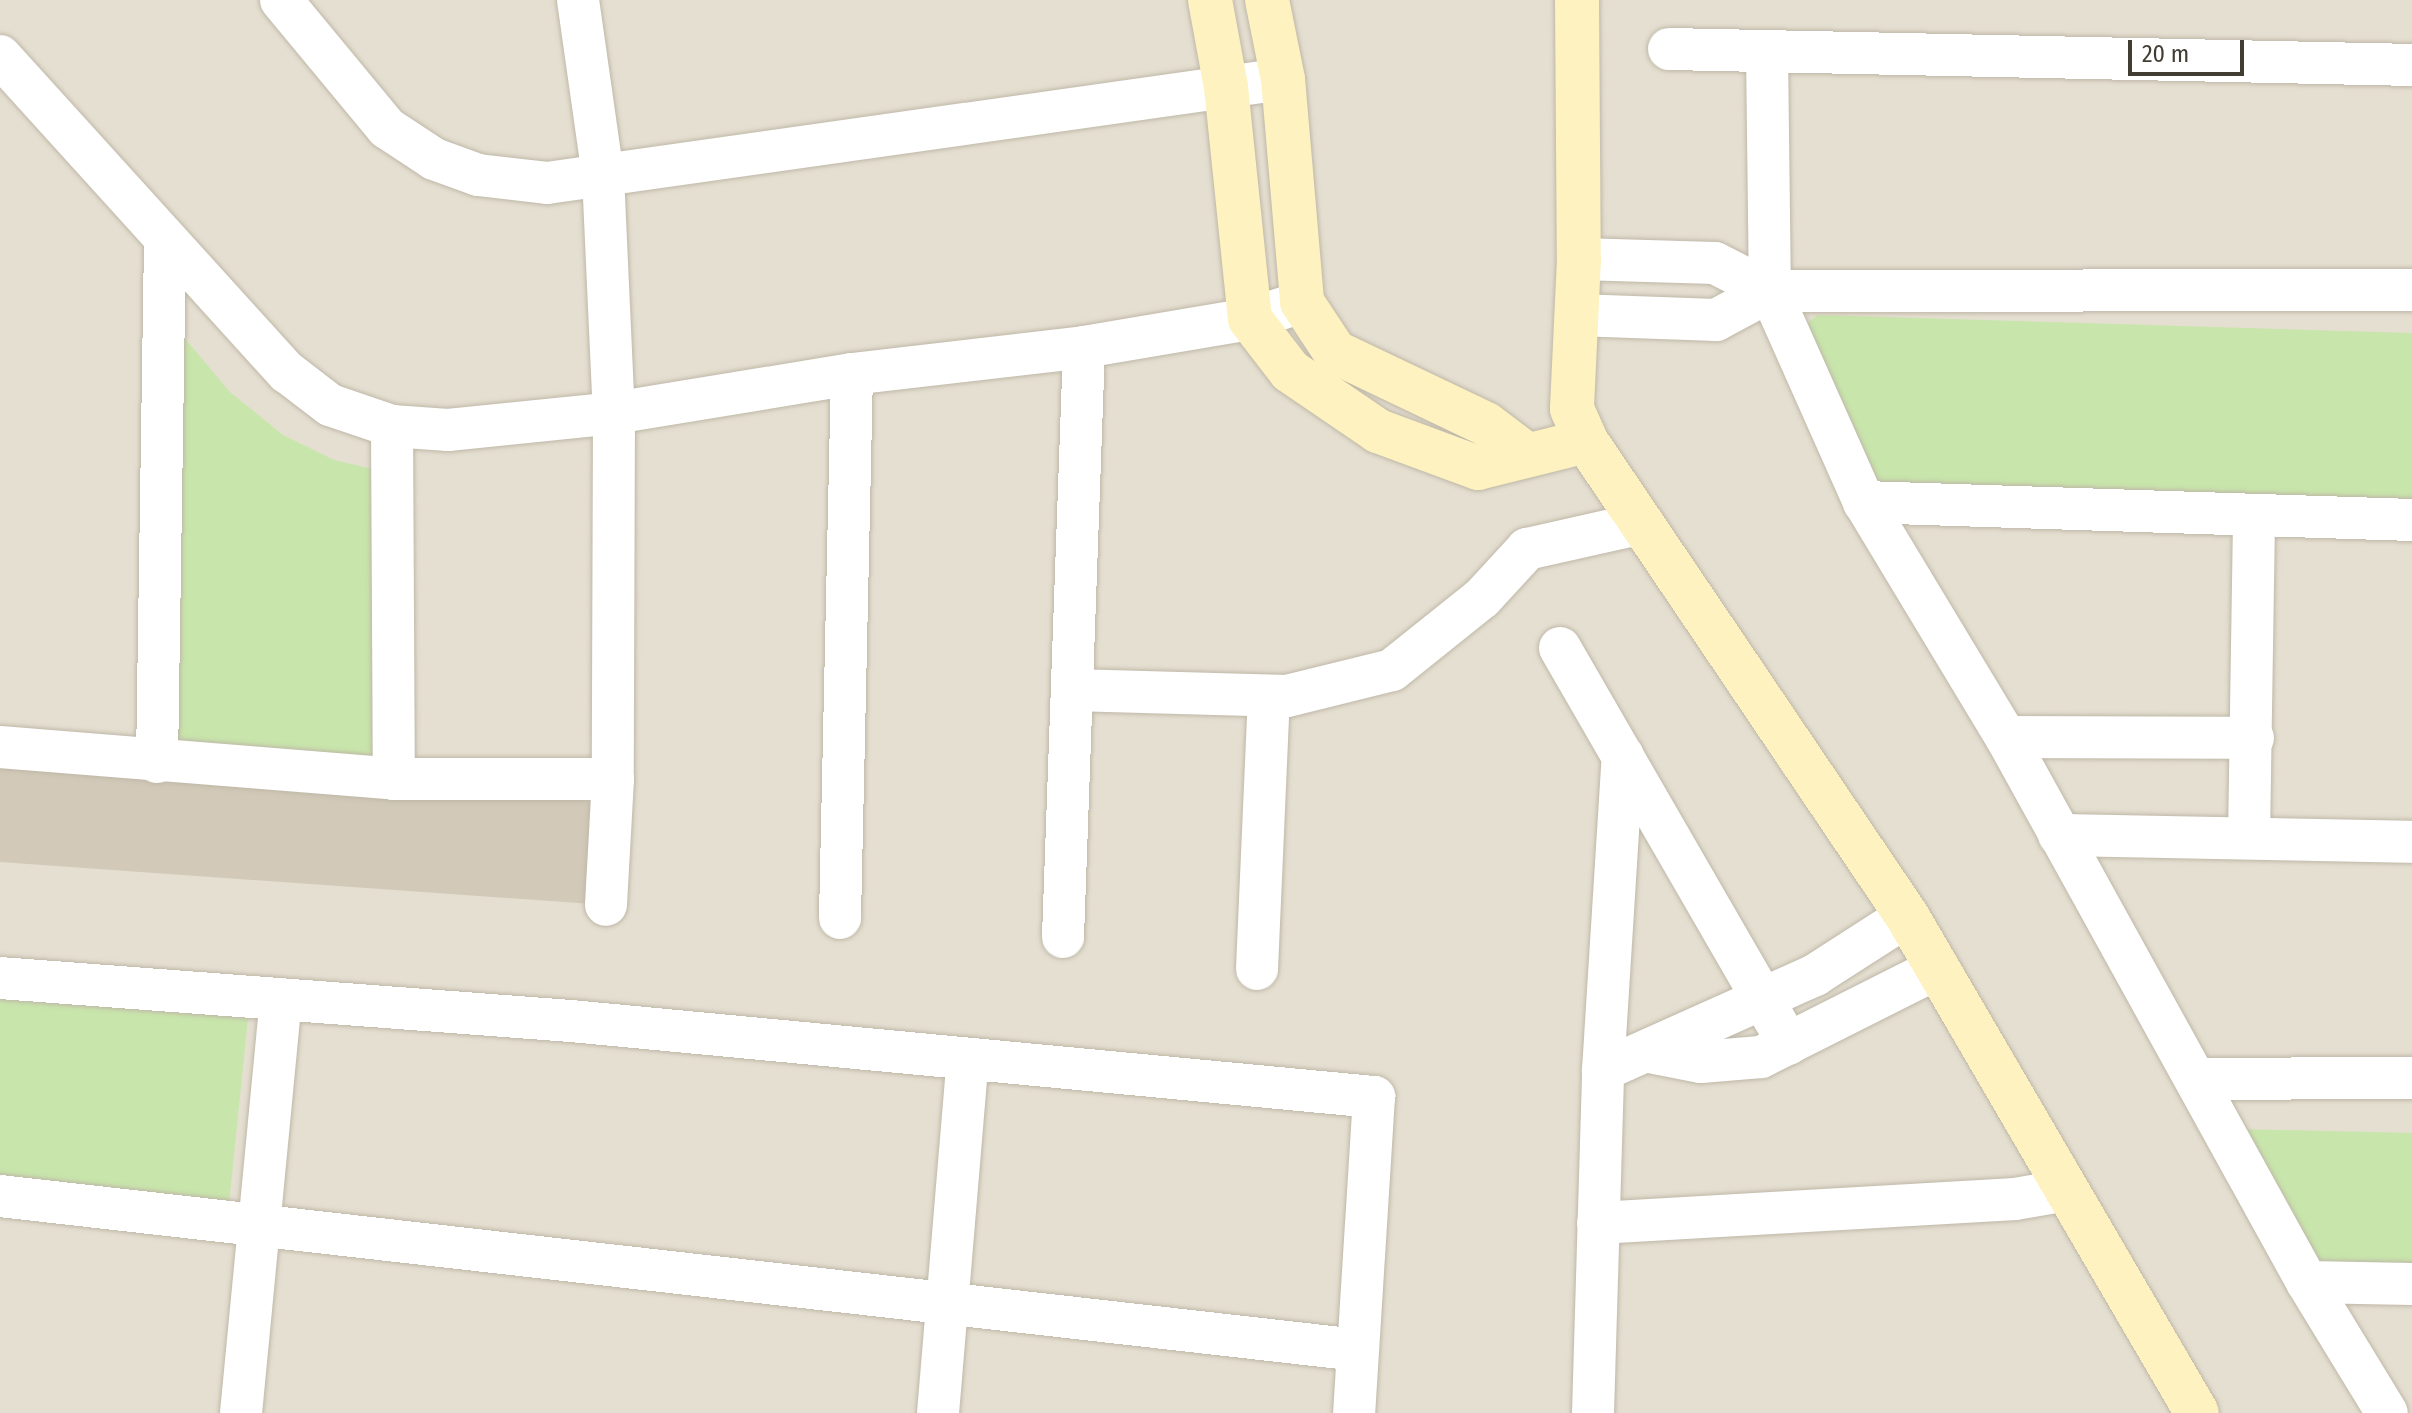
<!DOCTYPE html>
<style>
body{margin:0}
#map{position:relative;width:2412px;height:1413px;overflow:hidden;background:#f1ede2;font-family:"Fira Sans Condensed",sans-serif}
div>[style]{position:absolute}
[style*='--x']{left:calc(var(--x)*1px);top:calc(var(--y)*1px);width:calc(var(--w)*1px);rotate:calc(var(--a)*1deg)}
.residential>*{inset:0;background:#e5dfd1}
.green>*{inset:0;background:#c8e5ab}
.building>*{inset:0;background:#d2c9b8}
.roads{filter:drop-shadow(0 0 2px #bfb8a8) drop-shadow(0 0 2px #bfb8a8)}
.street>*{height:42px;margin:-21px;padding:0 21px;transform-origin:21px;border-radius:21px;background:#fff}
.secondary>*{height:44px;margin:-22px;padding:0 22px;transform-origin:22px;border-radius:22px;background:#fdf2c0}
span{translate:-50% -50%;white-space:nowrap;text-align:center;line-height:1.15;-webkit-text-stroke:6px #fff;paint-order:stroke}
.scale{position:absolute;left:2128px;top:40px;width:116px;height:36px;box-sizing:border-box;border:4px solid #423d33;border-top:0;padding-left:10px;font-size:24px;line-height:28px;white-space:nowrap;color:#423d33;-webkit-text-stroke:6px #fff;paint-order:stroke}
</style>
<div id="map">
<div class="residential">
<div style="clip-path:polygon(0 0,2412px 0,2412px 1413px,0 1413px)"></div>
</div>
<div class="green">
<div style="clip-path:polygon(1818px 315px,2412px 333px,2412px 532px,1878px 513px,1799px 329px)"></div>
<div style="clip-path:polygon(171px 322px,230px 392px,283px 435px,334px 460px,381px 471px,373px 777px,172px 760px)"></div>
<div style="clip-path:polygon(0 994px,248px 1018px,229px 1204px,0 1177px)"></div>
<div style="clip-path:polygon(2239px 1129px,2412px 1133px,2412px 1295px,2320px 1292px)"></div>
</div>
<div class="building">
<div style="clip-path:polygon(0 747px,613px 779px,606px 905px,0 862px)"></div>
</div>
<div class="roads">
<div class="street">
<div style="--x:281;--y:0;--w:166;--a:50.4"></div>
<div style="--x:387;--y:128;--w:56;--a:33.4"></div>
<div style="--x:434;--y:159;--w:47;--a:20"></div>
<div style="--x:478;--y:175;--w:69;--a:6.6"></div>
<div style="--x:547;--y:183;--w:743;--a:-8.04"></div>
<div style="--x:578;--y:0;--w:177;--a:81.9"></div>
<div style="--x:603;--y:175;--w:238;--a:87.4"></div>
<div style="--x:614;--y:413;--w:366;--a:90.2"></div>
<div style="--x:613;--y:779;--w:126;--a:93.2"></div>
<div style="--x:1669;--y:49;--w:743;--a:1.23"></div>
<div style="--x:1767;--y:51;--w:240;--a:89.3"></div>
<div style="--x:1770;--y:291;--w:231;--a:66"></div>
<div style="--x:1864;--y:502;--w:275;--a:58.9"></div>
<div style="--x:2006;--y:737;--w:623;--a:61.09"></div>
<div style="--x:2307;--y:1282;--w:153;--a:58.6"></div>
<div style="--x:0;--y:56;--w:427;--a:47.8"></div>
<div style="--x:287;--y:372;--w:54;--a:37.5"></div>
<div style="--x:330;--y:405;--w:65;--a:18.7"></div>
<div style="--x:392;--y:426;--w:56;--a:4.1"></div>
<div style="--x:448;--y:430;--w:167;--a:-5.8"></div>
<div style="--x:614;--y:413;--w:241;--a:-9.3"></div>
<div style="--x:852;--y:374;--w:234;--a:-6.6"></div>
<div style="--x:1084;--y:347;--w:168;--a:-9.6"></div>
<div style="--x:1250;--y:319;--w:55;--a:-18.1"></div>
<div style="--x:1579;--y:259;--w:136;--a:1.7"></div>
<div style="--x:1715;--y:263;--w:62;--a:27"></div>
<div style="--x:1770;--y:291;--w:642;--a:-0.09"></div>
<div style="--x:1577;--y:315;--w:139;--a:2.1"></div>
<div style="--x:1716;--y:320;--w:61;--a:-28.2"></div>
<div style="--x:392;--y:426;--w:353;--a:89.7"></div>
<div style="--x:1864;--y:502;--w:548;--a:1.88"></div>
<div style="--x:1560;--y:648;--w:457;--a:60"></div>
<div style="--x:1072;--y:690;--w:215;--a:1.6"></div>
<div style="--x:1287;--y:696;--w:108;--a:-13.9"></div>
<div style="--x:1392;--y:670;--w:115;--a:-38.7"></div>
<div style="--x:1482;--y:598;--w:67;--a:-47.4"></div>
<div style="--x:1527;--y:549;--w:118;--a:-12.7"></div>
<div style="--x:2006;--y:737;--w:247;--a:0.2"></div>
<div style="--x:0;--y:747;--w:395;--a:4.6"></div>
<div style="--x:394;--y:779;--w:219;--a:0"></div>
<div style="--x:157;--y:762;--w:523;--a:-89.12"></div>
<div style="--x:2059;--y:835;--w:353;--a:1.1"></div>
<div style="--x:2249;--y:838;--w:322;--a:-89.1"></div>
<div style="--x:840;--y:918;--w:544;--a:-88.74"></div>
<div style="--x:1063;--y:937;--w:590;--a:-87.96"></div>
<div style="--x:1257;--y:969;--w:273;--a:-87.5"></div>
<div style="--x:0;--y:978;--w:573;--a:4.31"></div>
<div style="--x:571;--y:1021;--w:807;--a:5.41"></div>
<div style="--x:1374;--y:1097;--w:317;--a:93.6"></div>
<div style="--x:1649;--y:1052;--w:53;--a:10.9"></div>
<div style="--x:1701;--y:1062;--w:60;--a:-4.8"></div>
<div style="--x:1761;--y:1057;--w:198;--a:-26.7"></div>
<div style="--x:1603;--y:1070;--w:315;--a:-86.4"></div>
<div style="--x:2197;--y:1079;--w:215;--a:-0.3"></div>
<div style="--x:0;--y:1196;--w:1366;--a:6.47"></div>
<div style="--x:1598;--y:1223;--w:418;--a:-3.3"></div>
<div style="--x:2015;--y:1199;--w:53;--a:-9.8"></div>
<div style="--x:2307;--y:1282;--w:105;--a:1.1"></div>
<div style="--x:241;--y:1413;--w:415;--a:-84.5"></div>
<div style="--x:938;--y:1413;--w:355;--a:-85.2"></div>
<div style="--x:1593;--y:1413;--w:343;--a:-88.3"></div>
<div style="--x:1603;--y:1070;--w:232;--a:-24.1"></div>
<div style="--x:1815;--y:975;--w:109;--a:-32.7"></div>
</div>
<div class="secondary">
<div style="--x:1210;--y:0;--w:88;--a:79.6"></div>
<div style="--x:1226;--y:87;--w:233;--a:84.1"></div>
<div style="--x:1250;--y:319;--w:66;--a:52.4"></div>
<div style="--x:1290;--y:371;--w:107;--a:34.3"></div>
<div style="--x:1378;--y:431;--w:107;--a:20.3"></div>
<div style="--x:1478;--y:468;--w:111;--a:-14"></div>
<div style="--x:1267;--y:0;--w:81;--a:78.6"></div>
<div style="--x:1283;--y:79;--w:224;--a:85.1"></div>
<div style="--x:1302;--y:302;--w:60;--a:56.6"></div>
<div style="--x:1335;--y:352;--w:167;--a:25.5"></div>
<div style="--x:1486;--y:424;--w:51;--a:37.1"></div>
<div style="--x:1577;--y:0;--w:259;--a:89.6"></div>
<div style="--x:1579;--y:259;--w:150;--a:92.7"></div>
<div style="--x:1572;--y:409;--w:35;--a:66"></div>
<div style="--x:1586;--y:441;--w:573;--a:55.95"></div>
<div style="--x:1907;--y:916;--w:575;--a:59.74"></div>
</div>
</div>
<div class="scale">20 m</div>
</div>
